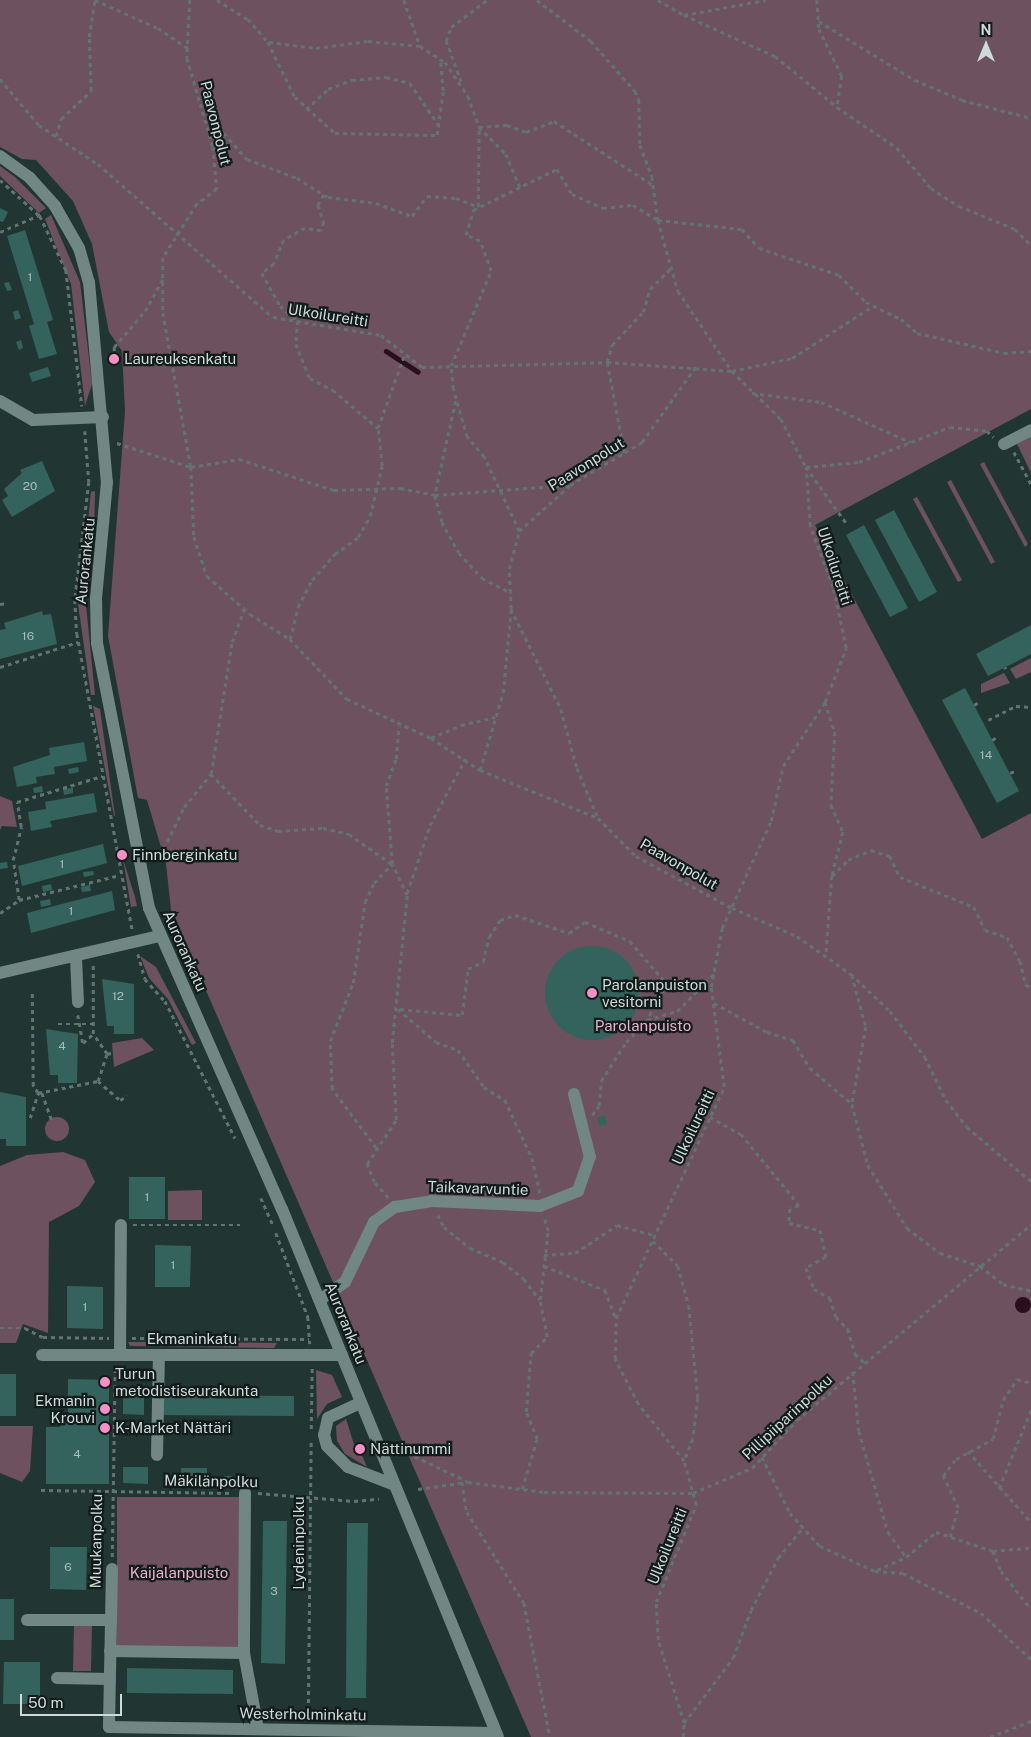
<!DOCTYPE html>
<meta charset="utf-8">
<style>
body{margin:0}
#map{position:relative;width:1031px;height:1737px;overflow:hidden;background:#213633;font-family:"Public Sans",sans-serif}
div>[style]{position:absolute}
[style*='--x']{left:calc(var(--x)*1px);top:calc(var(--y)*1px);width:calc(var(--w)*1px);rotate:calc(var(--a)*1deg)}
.green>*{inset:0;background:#6d515e}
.round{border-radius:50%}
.water>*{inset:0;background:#2b0e1e}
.stream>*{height:4.5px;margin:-2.25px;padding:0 2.25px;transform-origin:2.25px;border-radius:2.25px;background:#2b0e1e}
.building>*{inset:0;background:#34635d}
.path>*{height:2.5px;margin-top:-1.25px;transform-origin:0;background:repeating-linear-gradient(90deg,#627471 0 4px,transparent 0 8px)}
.minor>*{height:12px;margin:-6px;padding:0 6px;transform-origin:6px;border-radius:6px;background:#708784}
.dots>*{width:14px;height:14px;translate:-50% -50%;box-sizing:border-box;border:2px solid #121c1a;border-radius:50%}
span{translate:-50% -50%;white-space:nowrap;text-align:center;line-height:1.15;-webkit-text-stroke:4.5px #121c1a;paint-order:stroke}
.number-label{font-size:12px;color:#a8bcb9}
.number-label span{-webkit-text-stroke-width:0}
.street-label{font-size:15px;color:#cedad8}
.poi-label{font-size:15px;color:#cedad8}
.left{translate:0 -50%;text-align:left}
.right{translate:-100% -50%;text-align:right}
.park-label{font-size:15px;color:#eeafce}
.north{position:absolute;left:961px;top:20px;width:50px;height:50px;-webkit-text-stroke:4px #121c1a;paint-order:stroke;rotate:0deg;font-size:14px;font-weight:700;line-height:20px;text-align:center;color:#cedad8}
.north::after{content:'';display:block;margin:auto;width:18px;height:22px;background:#cedad8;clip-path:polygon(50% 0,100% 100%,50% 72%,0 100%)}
.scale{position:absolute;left:20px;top:1694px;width:102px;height:22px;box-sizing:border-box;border:2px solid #cedad8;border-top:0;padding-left:6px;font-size:15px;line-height:18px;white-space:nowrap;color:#cedad8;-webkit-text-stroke:4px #121c1a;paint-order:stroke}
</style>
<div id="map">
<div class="green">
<div style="clip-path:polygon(0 0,1031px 0,1031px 409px,815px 525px,982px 839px,1031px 813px,1031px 1737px,531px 1737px,171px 910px,166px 864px,147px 800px,138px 798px,108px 636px,125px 411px,122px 351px,109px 332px,92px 244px,73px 201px,36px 160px,22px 159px,0 147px)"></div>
<div style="clip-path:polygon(0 166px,15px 177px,46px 208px,39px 213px,0 176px)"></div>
<div style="clip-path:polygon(51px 215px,80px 282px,92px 384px,85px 406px,71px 284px,45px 219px)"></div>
<div style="clip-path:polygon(1031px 437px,1031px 473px,1017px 444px)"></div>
<div style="clip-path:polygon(984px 462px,1028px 544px,1025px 547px,980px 464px)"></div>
<div style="clip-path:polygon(951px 480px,995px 562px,991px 564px,947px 482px)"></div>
<div style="clip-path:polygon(95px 491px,94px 538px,86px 541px,91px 492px)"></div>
<div style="clip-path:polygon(917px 497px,962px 580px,958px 582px,913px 499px)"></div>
<div style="clip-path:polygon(83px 555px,91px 560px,88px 590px,79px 593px)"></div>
<div style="clip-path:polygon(78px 604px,86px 605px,95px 695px,91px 695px)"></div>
<div style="clip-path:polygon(1031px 658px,1031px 672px,1016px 679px,1010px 669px)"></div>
<div style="clip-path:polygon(1004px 673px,1010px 683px,981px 693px,981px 684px)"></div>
<div style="clip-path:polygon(93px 706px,100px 709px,115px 816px,114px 816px)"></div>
<div style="clip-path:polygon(0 796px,12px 801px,17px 827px,2px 826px,0 830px)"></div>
<div style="clip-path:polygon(123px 859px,135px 897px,137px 906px,131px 907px)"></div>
<div style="clip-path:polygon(140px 956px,156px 967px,196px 1043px,192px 1045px,168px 999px,149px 978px)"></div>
<div style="clip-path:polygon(142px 1038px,154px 1050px,114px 1067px,112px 1043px)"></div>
<div class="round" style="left:45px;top:1117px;width:24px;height:24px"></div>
<div style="clip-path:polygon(63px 1152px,85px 1160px,95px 1182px,79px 1206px,49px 1222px,48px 1333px,23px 1324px,16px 1343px,0 1343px,0 1166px,27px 1155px)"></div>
<div style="clip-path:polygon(202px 1190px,202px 1220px,168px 1220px,168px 1191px)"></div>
<div style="clip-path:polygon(128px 1342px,277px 1343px,274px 1348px,130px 1346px)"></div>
<div style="clip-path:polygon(316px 1370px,332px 1375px,342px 1397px,327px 1404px,317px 1419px)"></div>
<div style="clip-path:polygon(346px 1419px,357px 1454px,361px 1453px,367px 1467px,345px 1454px,337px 1441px,336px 1426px)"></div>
<div style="clip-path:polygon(0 1426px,33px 1426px,30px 1471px,22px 1482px,0 1473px)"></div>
<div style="clip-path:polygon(117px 1497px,242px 1497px,242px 1650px,117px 1649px)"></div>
<div style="clip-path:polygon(74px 1625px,92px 1625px,91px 1671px,73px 1671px)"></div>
</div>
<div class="water">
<div class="round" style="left:1015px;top:1297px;width:16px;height:16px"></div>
</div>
<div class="stream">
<div style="--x:386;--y:351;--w:38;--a:33"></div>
</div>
<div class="building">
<div style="clip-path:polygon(0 208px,8px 212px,3px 222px,0 221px)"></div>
<div style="clip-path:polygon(25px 230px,53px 320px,47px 322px,57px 354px,39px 359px,29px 326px,34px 324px,7px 236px)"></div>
<div style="clip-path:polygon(9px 282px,12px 290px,7px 291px,4px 283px)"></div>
<div style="clip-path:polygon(18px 310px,21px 318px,15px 320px,13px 312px)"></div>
<div style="clip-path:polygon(21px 340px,23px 348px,19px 350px,16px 342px)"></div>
<div style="clip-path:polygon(48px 367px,51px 376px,32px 382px,29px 373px)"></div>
<div style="clip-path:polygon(42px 461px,55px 491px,12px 517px,2px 500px,8px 496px,4px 489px,22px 473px,20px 470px)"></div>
<div style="clip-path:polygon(894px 510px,937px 592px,919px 602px,875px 520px)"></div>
<div style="clip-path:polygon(864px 525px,908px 608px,890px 617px,846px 535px)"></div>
<div style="clip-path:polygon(42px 611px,43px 615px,51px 614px,57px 644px,0 659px,0 630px,6px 629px,4px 623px)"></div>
<div style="clip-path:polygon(1031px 625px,1031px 654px,988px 676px,976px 654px)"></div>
<div style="clip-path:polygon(965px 688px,1019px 791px,997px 803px,942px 700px)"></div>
<div style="clip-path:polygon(84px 742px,87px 761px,54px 767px,55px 774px,36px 777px,37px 783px,17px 787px,13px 767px,50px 755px,49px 748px)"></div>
<div style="clip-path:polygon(78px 767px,79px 772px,69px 774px,68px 769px)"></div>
<div style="clip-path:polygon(42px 786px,43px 792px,34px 793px,33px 788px)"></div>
<div style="clip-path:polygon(73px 788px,73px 793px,64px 795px,63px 789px)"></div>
<div style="clip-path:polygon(94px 793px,97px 812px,50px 821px,52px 827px,31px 831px,28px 812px,46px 809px,45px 802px)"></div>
<div style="clip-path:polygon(103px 844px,107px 863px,22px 886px,18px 866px)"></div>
<div style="clip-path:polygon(7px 862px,8px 868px,0 869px,0 863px)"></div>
<div style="clip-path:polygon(93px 871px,94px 875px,84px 877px,83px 872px)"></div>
<div style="clip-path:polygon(51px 884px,52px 890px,43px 892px,42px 886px)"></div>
<div style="clip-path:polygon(90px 885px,91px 891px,82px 892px,81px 887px)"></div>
<div style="clip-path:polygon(112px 891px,115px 910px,31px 933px,27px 913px)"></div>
<div style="clip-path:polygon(50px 899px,51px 905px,41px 907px,40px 901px)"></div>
<div class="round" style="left:545px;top:946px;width:94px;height:94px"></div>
<div style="clip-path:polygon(102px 979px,134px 984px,134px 1034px,114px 1034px,114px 1026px,107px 1026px)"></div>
<div style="clip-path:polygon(46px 1029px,78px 1034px,77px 1083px,58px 1083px,58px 1075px,50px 1075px)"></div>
<div style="clip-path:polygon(0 1092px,26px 1097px,26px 1146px,6px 1146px,6px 1139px,0 1139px)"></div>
<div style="clip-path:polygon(605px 1115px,607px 1124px,599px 1126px,597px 1118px)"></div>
<div style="clip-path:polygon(129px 1177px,165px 1177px,165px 1219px,129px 1219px)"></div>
<div style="clip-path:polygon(155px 1245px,191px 1246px,190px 1287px,155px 1287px)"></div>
<div style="clip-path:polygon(67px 1286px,103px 1287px,103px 1329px,67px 1328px)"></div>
<div style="clip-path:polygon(0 1374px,16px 1374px,16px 1416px,0 1416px)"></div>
<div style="clip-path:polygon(68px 1379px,109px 1380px,109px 1484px,46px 1484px,46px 1427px,60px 1427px,60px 1418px,68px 1419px)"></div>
<div style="clip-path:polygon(123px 1394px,144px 1394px,144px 1415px,123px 1414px)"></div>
<div style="clip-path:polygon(160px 1395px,294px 1396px,294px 1416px,160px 1415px)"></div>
<div style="clip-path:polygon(123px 1467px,148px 1467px,148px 1484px,123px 1483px)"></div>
<div style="clip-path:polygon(181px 1468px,207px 1468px,207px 1484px,181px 1484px)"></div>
<div style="clip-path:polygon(224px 1476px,232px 1476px,232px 1481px,223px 1481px)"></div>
<div style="clip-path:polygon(263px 1521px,287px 1521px,285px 1664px,261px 1663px)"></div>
<div style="clip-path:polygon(347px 1523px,368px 1523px,366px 1698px,346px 1698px)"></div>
<div style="clip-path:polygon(50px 1547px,87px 1547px,86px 1590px,50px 1589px)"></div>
<div style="clip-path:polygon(0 1599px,14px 1599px,14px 1640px,0 1640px)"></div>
<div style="clip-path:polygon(4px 1662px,40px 1662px,40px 1704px,3px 1704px)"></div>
<div style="clip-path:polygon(127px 1668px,233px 1670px,233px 1694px,127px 1693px)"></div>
</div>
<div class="path">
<div style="--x:95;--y:0;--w:69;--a:24"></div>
<div style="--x:158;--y:28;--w:36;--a:34"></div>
<div style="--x:190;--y:0;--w:58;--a:93"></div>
<div style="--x:187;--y:58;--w:93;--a:73.7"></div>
<div style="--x:213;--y:147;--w:42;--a:84.6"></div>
<div style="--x:217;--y:189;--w:25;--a:143"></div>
<div style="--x:197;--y:204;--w:64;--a:122.2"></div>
<div style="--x:163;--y:258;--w:55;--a:90"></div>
<div style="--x:163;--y:313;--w:157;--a:79.7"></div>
<div style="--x:191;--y:467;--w:70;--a:87.5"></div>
<div style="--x:194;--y:537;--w:41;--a:71.6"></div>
<div style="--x:207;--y:576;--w:57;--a:41.5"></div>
<div style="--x:250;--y:614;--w:47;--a:32"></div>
<div style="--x:290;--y:639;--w:83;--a:46.5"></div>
<div style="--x:347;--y:699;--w:93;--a:24.9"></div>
<div style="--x:431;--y:738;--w:59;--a:33.1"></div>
<div style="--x:480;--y:770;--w:127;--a:22.1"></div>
<div style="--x:217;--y:0;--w:36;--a:32"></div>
<div style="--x:248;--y:19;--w:30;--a:49"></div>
<div style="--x:268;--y:42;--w:61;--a:63.9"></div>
<div style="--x:295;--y:97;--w:54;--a:42"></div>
<div style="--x:335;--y:133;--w:102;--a:1.1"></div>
<div style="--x:437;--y:135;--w:44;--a:-82.2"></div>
<div style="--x:443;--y:91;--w:32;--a:-95"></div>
<div style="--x:404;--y:0;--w:49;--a:70.8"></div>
<div style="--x:537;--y:0;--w:68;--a:37.2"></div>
<div style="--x:591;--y:41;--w:67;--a:48.7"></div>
<div style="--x:635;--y:91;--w:10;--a:66"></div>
<div style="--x:639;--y:100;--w:45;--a:88.7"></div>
<div style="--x:640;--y:145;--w:34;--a:69"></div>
<div style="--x:652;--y:177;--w:43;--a:82.1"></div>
<div style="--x:658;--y:220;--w:74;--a:74.3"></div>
<div style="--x:678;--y:291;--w:97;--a:56"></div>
<div style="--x:732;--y:371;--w:61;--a:-12.2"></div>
<div style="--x:792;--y:358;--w:96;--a:-32.7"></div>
<div style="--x:658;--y:0;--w:30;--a:30"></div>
<div style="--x:684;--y:15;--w:83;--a:-10.4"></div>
<div style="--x:817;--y:0;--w:29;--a:86"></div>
<div style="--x:819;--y:29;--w:52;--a:63.9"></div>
<div style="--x:842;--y:76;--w:31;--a:99"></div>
<div style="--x:684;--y:15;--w:100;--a:24.3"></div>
<div style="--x:775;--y:56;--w:80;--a:39.4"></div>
<div style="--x:837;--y:107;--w:73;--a:34.3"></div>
<div style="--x:897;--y:148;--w:52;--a:49.6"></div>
<div style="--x:931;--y:188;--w:33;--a:33"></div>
<div style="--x:959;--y:206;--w:61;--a:22.3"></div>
<div style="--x:1015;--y:229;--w:23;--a:45"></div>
<div style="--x:819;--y:21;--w:113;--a:31.6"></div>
<div style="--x:915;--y:80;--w:51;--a:23.1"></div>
<div style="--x:962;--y:100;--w:71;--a:14.6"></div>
<div style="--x:269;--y:42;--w:47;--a:7.3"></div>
<div style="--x:316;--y:48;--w:52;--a:-7.7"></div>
<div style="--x:368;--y:41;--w:52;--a:5.5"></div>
<div style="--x:420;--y:46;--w:30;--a:33"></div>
<div style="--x:445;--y:62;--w:41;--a:55.9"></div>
<div style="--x:468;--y:96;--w:33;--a:70"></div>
<div style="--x:479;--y:127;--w:38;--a:45"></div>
<div style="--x:506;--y:154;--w:39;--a:67"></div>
<div style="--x:0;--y:79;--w:60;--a:49.7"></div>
<div style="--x:39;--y:125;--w:71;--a:33.5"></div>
<div style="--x:98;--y:164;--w:232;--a:41.2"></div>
<div style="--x:273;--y:317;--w:109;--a:9.5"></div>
<div style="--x:381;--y:335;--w:52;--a:38"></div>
<div style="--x:422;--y:367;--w:185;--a:-1.5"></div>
<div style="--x:607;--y:362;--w:125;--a:4.1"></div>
<div style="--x:732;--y:371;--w:69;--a:44.4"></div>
<div style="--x:781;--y:419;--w:54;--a:62.5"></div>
<div style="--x:806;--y:467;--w:70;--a:54.3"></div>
<div style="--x:461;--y:82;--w:44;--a:-110.1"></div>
<div style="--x:446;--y:41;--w:15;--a:-70"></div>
<div style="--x:451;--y:27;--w:45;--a:-36.9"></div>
<div style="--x:306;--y:109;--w:30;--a:-42"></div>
<div style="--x:328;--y:89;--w:26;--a:-21"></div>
<div style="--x:352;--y:80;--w:34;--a:-5"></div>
<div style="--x:386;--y:77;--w:25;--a:14"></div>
<div style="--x:410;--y:83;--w:50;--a:55.7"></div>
<div style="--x:210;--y:132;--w:14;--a:4"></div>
<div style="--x:224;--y:133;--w:35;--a:49"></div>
<div style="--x:247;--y:159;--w:53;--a:20.8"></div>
<div style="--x:297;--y:178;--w:36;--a:32"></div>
<div style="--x:328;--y:197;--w:48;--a:7.1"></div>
<div style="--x:376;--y:203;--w:38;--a:20"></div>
<div style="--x:412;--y:216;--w:25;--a:-53"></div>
<div style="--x:427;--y:196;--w:29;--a:4"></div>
<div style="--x:456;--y:198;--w:24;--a:22"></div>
<div style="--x:478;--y:207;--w:80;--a:-89.3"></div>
<div style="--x:479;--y:127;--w:28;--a:-4"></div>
<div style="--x:507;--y:125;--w:20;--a:20"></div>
<div style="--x:526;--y:132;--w:30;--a:-21"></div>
<div style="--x:554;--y:121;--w:118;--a:32.9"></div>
<div style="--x:56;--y:136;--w:18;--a:-74"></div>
<div style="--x:61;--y:119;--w:41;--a:-43"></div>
<div style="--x:91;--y:91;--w:54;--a:-92.1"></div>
<div style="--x:89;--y:37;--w:37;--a:-81"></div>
<div style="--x:0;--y:180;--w:54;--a:42"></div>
<div style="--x:40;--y:216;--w:60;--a:64.3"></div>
<div style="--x:66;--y:270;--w:137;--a:83.3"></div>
<div style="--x:324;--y:195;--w:12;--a:121"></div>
<div style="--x:318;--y:205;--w:18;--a:71"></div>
<div style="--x:324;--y:222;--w:9;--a:108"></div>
<div style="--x:321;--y:231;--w:16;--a:-169"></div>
<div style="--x:305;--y:228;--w:24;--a:150"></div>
<div style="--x:284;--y:240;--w:26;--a:113"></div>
<div style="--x:274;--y:264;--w:15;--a:143"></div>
<div style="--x:262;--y:273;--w:38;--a:61"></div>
<div style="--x:280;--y:306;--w:23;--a:40"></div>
<div style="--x:298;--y:321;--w:23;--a:95"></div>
<div style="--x:296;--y:344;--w:37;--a:68"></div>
<div style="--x:310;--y:378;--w:26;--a:28"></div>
<div style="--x:333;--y:390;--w:59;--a:40.2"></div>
<div style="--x:0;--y:232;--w:48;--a:-23.4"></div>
<div style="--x:114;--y:359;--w:12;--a:-90"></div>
<div style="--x:114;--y:347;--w:48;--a:-49.3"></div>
<div style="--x:145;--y:311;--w:37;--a:-61"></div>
<div style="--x:752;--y:393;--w:70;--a:7.4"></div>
<div style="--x:821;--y:402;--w:98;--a:24.2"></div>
<div style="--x:456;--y:401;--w:96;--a:102.6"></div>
<div style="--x:435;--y:495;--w:28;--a:75"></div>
<div style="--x:442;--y:522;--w:35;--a:61"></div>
<div style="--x:459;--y:553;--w:34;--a:47"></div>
<div style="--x:482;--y:578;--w:33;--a:27"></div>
<div style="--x:85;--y:431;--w:51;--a:85.5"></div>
<div style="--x:89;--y:482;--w:119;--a:96.8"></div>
<div style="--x:75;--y:600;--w:34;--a:87"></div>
<div style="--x:77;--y:634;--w:300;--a:79.4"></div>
<div style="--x:117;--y:443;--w:78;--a:18"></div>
<div style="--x:191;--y:467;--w:49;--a:-9.5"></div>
<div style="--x:239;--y:459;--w:100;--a:18.1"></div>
<div style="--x:334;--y:490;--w:66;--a:-1.7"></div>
<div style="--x:400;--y:488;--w:36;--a:11"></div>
<div style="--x:435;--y:495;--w:133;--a:-4.3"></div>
<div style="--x:1014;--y:452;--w:36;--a:62"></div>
<div style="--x:624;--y:453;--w:93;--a:-100.6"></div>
<div style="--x:607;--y:362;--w:18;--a:-74"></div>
<div style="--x:612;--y:345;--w:45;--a:-46.8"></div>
<div style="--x:643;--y:312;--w:24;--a:-73"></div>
<div style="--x:650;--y:289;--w:28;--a:-45"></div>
<div style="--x:519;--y:531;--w:82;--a:-115.3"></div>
<div style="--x:484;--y:457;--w:26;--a:-130"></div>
<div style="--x:467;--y:437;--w:50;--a:-106.3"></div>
<div style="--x:453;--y:389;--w:23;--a:-95"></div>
<div style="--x:451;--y:366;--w:103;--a:-67.2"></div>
<div style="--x:491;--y:271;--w:32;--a:-110"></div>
<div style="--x:480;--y:241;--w:15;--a:-157"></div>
<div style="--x:466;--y:235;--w:26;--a:-74"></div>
<div style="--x:473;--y:210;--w:93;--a:-26"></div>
<div style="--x:557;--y:169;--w:29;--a:59"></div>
<div style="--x:572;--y:194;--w:34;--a:24"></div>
<div style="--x:603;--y:208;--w:30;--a:-6"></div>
<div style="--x:633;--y:205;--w:29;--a:31"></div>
<div style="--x:658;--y:220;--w:84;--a:6.1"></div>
<div style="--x:742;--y:229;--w:25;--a:48"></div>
<div style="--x:759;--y:248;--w:84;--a:18.6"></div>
<div style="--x:839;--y:275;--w:38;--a:45"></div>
<div style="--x:866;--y:302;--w:39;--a:26"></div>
<div style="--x:901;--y:319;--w:21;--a:41"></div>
<div style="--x:917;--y:333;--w:89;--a:12.9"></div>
<div style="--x:1004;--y:353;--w:27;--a:-4"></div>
<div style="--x:0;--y:604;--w:7;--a:-8"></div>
<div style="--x:511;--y:609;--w:112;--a:63.4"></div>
<div style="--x:561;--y:709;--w:61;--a:74.8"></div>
<div style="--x:577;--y:768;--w:54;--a:67.2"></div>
<div style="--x:598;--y:818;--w:54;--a:45"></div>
<div style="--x:636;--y:856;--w:109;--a:28.4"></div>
<div style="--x:732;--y:908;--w:71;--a:23.3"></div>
<div style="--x:797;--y:936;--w:66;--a:35.1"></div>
<div style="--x:851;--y:974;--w:54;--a:43.5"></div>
<div style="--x:890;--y:1011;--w:58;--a:52.7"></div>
<div style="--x:925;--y:1057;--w:48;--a:64"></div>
<div style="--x:946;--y:1100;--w:34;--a:52"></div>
<div style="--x:967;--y:1127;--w:84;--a:40.2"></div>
<div style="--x:290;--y:639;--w:33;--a:-76"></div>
<div style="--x:298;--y:607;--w:30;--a:-63"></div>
<div style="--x:312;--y:580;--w:35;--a:-49"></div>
<div style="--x:335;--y:554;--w:29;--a:-36"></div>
<div style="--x:358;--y:537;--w:24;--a:-60"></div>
<div style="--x:370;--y:516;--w:51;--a:-76.5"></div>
<div style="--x:382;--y:466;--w:38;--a:-96"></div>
<div style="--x:378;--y:428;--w:80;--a:-70.2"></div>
<div style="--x:0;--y:667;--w:82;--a:-17.8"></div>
<div style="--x:1005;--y:667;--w:2;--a:63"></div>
<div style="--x:825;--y:702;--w:32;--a:72"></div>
<div style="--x:835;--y:732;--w:73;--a:93.1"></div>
<div style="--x:831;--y:805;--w:30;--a:66"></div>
<div style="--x:843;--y:832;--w:45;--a:104"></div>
<div style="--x:832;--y:876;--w:79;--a:94.3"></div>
<div style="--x:974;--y:705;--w:6;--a:-31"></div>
<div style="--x:988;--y:720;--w:31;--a:-27"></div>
<div style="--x:1016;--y:706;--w:15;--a:4"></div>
<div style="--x:431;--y:738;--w:33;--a:-23"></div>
<div style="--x:461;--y:725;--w:35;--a:-13"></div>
<div style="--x:992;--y:740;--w:6;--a:-31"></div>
<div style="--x:480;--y:770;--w:80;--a:-73.4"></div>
<div style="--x:503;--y:693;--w:84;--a:-84.6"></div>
<div style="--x:511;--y:609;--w:40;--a:-92.9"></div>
<div style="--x:509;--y:569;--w:39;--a:-75"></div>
<div style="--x:519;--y:531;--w:69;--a:-42"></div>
<div style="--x:570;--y:485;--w:84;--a:-30.8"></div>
<div style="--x:642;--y:442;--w:93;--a:-54.6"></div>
<div style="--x:1010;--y:773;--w:5;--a:-22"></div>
<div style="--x:211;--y:774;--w:71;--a:46.1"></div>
<div style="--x:260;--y:825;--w:19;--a:18"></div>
<div style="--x:278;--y:831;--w:45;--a:-3.8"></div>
<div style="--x:323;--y:828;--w:27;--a:13"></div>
<div style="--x:349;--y:834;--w:52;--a:34.9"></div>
<div style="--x:160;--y:856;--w:55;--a:-63.9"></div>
<div style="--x:184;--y:807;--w:43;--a:-50.7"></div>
<div style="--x:211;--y:774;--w:134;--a:-81"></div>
<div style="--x:232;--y:642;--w:35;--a:-70"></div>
<div style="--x:832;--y:876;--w:23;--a:-45"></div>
<div style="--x:848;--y:860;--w:25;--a:-23"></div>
<div style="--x:871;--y:850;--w:20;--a:18"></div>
<div style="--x:890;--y:856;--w:23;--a:65"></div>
<div style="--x:900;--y:877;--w:80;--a:22.1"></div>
<div style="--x:974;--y:907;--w:25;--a:64"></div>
<div style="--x:985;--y:930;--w:23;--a:18"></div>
<div style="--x:1007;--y:937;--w:27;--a:62"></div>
<div style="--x:1020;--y:961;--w:25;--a:76"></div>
<div style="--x:1026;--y:985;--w:5;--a:22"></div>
<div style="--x:407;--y:893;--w:72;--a:-71.3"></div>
<div style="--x:430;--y:825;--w:75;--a:-62.1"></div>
<div style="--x:19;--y:900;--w:40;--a:-98.5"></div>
<div style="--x:13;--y:860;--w:34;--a:-76"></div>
<div style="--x:21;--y:827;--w:25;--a:-99"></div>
<div style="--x:17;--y:802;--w:89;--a:-17"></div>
<div style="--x:0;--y:913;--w:23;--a:-34"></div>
<div style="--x:19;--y:900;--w:104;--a:-13.9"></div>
<div style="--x:138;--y:954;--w:26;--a:74"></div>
<div style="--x:145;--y:979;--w:30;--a:48"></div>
<div style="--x:165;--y:1001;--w:154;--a:62.9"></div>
<div style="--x:852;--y:975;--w:54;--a:74.9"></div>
<div style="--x:866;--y:1027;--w:78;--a:100.3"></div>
<div style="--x:852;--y:1104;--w:63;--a:75.3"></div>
<div style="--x:868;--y:1165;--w:74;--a:58.2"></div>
<div style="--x:907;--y:1228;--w:41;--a:37.1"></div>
<div style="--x:940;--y:1253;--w:42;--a:18"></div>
<div style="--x:980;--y:1266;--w:29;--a:38"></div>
<div style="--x:1003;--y:1284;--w:29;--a:14"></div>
<div style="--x:714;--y:1003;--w:60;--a:28.7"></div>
<div style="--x:767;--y:1032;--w:27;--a:17"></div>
<div style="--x:793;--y:1040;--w:33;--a:59"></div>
<div style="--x:810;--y:1068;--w:55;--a:40.6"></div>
<div style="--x:398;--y:1009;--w:50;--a:41"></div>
<div style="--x:436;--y:1042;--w:23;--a:20"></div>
<div style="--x:458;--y:1050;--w:45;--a:54.9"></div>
<div style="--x:484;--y:1087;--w:25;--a:32"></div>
<div style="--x:505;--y:1100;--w:64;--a:65"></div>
<div style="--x:532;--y:1158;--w:36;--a:77"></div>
<div style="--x:400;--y:1009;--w:62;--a:5.5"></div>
<div style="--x:462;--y:1015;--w:46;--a:-82.6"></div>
<div style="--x:468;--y:969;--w:17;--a:-25"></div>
<div style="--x:483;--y:962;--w:26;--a:-77"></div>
<div style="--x:489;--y:937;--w:20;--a:-57"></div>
<div style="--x:500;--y:920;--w:16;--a:-18"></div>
<div style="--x:515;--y:915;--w:57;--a:18.4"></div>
<div style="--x:569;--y:933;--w:19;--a:-35"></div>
<div style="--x:585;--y:922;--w:49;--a:22.9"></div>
<div style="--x:630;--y:941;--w:57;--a:49.3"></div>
<div style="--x:667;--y:984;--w:41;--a:119.1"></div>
<div style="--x:78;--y:1015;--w:28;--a:80"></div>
<div style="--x:58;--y:1024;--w:35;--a:0"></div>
<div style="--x:83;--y:1043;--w:13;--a:-42"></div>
<div style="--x:107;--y:1054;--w:8;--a:-14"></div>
<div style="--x:98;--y:1081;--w:29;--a:41"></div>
<div style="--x:120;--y:1100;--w:8;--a:-30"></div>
<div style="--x:38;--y:1093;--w:61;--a:-11.3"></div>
<div style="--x:98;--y:1081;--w:28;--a:-72"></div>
<div style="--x:107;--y:1054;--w:24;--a:-125"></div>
<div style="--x:93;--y:1034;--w:70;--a:-90"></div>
<div style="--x:42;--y:1093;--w:29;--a:70"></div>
<div style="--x:592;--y:1115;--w:11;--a:-52"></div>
<div style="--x:599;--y:1106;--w:25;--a:-85"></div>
<div style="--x:601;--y:1081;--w:46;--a:-57.3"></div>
<div style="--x:626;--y:1042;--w:30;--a:-46"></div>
<div style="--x:647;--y:1020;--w:31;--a:-17"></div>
<div style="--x:677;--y:1011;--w:52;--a:-45"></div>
<div style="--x:710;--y:1117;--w:35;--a:29"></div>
<div style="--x:741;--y:1134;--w:80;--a:50.6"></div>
<div style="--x:792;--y:1196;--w:12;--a:55"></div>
<div style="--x:799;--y:1206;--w:9;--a:162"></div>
<div style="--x:790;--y:1209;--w:14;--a:94"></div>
<div style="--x:789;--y:1223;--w:32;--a:13"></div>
<div style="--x:820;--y:1230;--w:28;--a:77"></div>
<div style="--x:826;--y:1257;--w:23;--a:151"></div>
<div style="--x:806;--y:1268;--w:22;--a:69"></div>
<div style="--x:814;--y:1289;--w:18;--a:29"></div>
<div style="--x:830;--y:1298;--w:20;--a:72"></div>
<div style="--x:836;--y:1317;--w:17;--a:45"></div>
<div style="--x:848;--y:1329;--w:26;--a:74"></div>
<div style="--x:855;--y:1354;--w:12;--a:42"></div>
<div style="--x:30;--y:1118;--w:26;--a:-72"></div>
<div style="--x:38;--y:1093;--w:9;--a:-126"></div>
<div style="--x:33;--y:1086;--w:96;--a:-90.6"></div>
<div style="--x:376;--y:1148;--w:74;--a:-126.7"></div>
<div style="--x:332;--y:1089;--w:48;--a:-92.4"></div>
<div style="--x:330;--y:1041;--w:62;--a:-68.4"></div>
<div style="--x:353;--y:983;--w:82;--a:-81.6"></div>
<div style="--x:365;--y:902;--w:21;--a:-65"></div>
<div style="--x:374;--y:883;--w:26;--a:-47"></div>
<div style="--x:261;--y:1198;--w:30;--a:66"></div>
<div style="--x:388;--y:1198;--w:21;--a:-131"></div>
<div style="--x:374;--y:1182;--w:19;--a:-111"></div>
<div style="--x:367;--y:1164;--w:53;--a:-56.6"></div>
<div style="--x:396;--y:1120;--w:77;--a:-93"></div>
<div style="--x:392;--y:1043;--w:149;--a:-84.2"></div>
<div style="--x:407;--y:895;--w:34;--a:-116"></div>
<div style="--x:392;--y:864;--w:78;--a:-94.4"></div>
<div style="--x:386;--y:786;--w:29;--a:-70"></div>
<div style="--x:396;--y:759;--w:33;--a:-85"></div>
<div style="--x:438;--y:1215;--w:13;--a:63"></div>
<div style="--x:444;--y:1227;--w:33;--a:39"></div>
<div style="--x:470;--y:1248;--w:36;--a:23"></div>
<div style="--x:503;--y:1262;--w:27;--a:39"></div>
<div style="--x:524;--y:1279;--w:26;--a:53"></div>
<div style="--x:133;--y:1225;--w:107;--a:0"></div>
<div style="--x:276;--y:1233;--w:90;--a:69.1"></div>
<div style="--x:308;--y:1317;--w:27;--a:86"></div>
<div style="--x:653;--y:1241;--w:35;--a:45"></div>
<div style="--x:678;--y:1266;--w:41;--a:74.6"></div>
<div style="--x:689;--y:1306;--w:92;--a:84.4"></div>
<div style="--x:698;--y:1398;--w:41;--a:97"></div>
<div style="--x:693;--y:1439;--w:24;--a:112"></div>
<div style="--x:544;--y:1255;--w:31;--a:-4"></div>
<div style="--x:575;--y:1253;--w:50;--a:-33.7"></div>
<div style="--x:617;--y:1225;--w:39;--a:15"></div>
<div style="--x:544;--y:1266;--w:66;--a:21.5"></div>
<div style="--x:605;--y:1290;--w:30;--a:69"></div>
<div style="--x:0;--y:1328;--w:25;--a:0"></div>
<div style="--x:25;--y:1328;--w:20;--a:27"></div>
<div style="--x:43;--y:1337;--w:66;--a:0.9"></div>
<div style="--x:132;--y:1338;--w:177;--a:0.3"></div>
<div style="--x:853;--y:1372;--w:59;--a:84.2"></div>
<div style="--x:859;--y:1431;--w:105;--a:74"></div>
<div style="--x:888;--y:1532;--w:31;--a:54"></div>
<div style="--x:311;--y:1429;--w:62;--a:-89.1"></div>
<div style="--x:393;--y:1446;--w:82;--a:25.3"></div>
<div style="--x:968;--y:1451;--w:95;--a:48.4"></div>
<div style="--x:762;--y:1457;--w:63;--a:63.4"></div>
<div style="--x:790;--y:1513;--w:45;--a:47.7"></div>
<div style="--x:820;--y:1546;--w:60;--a:24.4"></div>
<div style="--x:875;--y:1571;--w:28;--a:4"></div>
<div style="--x:903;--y:1573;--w:88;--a:27.1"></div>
<div style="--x:981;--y:1613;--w:68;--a:42.6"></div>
<div style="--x:462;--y:1482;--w:30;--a:81"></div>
<div style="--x:467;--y:1512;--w:107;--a:57.9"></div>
<div style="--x:524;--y:1603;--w:136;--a:79"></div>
<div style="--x:999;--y:1488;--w:84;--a:-67.7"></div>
<div style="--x:418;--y:1489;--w:50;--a:-8"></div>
<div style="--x:468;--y:1482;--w:77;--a:7.5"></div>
<div style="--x:544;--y:1492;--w:149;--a:0.4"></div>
<div style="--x:693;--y:1493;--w:64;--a:-23"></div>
<div style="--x:752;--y:1468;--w:66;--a:-46.8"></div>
<div style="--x:797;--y:1420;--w:305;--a:-39.9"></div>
<div style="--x:522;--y:1489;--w:52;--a:-73.3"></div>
<div style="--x:537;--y:1439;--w:29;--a:-112"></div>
<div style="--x:526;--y:1412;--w:59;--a:-85.2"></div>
<div style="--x:531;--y:1353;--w:23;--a:-45"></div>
<div style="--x:547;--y:1337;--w:38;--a:-101"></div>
<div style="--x:540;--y:1300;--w:69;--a:-83.4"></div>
<div style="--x:548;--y:1231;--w:14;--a:-107"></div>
<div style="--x:41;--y:1490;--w:191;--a:0.9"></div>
<div style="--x:258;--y:1493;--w:96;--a:4.8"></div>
<div style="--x:354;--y:1501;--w:25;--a:-5"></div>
<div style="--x:950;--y:1537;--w:30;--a:-75"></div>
<div style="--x:958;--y:1508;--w:35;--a:-115"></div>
<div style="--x:943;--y:1476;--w:21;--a:-53"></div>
<div style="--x:956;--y:1459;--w:42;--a:-28.4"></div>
<div style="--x:993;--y:1439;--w:40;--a:-75.6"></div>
<div style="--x:1003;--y:1400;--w:25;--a:-56"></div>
<div style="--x:1017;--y:1379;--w:15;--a:16"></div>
<div style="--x:993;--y:1551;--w:22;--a:68"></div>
<div style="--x:1001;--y:1571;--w:48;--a:51.7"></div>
<div style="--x:112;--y:1557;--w:189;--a:-89.1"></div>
<div style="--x:877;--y:1570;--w:32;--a:-24"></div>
<div style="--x:906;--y:1557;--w:39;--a:-40"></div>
<div style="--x:936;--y:1532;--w:60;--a:18.4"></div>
<div style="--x:993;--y:1551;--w:38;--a:-5"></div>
<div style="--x:308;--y:1719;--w:280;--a:-89.4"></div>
<div style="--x:684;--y:1723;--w:87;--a:-107.4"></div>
<div style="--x:658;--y:1640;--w:38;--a:-93"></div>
<div style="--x:656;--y:1602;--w:105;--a:-67.6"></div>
<div style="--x:696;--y:1505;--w:46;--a:-105.3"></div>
<div style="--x:684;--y:1461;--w:73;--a:-128.9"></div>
<div style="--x:638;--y:1404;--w:51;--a:-117.1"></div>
<div style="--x:615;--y:1359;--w:41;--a:-88.6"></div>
<div style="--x:616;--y:1318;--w:255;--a:-64.9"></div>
<div style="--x:724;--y:1087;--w:101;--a:-97.4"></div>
<div style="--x:711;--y:987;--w:60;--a:-79.4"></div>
<div style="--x:722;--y:928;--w:118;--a:-65.4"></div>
<div style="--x:771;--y:821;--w:56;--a:-77.7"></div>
<div style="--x:783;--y:766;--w:77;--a:-56.7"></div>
<div style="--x:825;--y:702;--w:58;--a:-68.7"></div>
<div style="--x:846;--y:648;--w:62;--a:-102"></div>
<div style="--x:833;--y:587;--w:65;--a:-110.7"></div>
<div style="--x:810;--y:526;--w:59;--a:-93.9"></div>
<div style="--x:806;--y:467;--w:53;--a:-5.4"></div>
<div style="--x:859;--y:462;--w:97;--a:-21"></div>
<div style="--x:950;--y:427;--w:37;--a:6"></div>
<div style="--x:987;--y:431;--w:9;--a:41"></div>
<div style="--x:683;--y:1737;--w:14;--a:-86"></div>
<div style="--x:684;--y:1723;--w:81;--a:-53"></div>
<div style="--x:733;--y:1658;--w:51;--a:-69.4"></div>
<div style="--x:751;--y:1610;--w:59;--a:-62.6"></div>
<div style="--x:778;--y:1558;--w:40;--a:-51"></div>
<div style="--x:990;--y:1737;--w:44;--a:-21.3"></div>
</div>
<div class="minor">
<div style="--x:0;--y:156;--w:37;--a:36"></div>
<div style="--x:30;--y:178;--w:38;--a:48"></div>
<div style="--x:55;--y:206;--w:48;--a:60.3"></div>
<div style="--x:79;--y:248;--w:35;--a:74"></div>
<div style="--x:89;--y:282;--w:201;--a:84.9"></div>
<div style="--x:107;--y:482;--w:118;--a:95.4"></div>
<div style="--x:96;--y:599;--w:44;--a:88.7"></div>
<div style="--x:97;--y:643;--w:270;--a:78.9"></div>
<div style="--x:149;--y:908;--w:329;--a:66.2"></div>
<div style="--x:282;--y:1209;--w:570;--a:67.75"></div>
<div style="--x:0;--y:401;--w:38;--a:30"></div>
<div style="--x:33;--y:420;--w:70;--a:-2.5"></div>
<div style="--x:1004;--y:444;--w:30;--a:-27"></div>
<div style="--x:76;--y:958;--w:44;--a:87.4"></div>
<div style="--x:0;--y:973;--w:163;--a:-13.1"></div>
<div style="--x:320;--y:1300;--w:31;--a:-36"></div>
<div style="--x:345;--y:1282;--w:67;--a:-64.2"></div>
<div style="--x:374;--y:1222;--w:26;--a:-36"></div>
<div style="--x:395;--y:1207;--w:36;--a:-9"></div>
<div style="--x:431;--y:1201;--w:109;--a:2.6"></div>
<div style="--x:540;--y:1206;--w:41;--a:-21.5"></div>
<div style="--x:578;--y:1191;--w:36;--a:-71"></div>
<div style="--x:590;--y:1157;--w:65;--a:-104.3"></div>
<div style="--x:42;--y:1355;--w:300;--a:0"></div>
<div style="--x:120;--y:1355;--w:130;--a:-89.6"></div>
<div style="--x:360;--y:1403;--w:35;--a:155"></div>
<div style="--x:328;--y:1418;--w:17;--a:103"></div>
<div style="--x:324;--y:1435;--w:11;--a:75"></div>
<div style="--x:327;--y:1446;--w:30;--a:45"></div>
<div style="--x:348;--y:1467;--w:47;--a:21.1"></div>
<div style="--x:157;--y:1455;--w:100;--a:-88.9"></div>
<div style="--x:245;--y:1493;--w:160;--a:90.4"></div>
<div style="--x:244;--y:1653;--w:77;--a:79.6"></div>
<div style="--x:112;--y:1569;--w:158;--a:91.1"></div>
<div style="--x:109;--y:1727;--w:387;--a:0.9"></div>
<div style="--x:27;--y:1620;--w:84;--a:0"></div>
<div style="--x:110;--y:1651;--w:134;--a:0.9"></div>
<div style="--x:57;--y:1678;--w:53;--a:1.1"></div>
</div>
<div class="dots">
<div style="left:114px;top:359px;background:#fa8fc7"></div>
<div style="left:122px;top:855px;background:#fa8fc7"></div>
<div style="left:592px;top:993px;background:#fa8fc7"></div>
<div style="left:105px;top:1382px;background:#fa8fc7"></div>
<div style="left:105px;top:1409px;background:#fa8fc7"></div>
<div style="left:105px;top:1428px;background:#fa8fc7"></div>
<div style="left:360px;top:1449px;background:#fa8fc7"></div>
</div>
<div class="number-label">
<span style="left:30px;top:278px">1</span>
<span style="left:30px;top:487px">20</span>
<span style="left:28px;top:637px">16</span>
<span style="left:986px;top:756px">14</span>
<span style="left:62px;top:865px">1</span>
<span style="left:71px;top:912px">1</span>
<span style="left:118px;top:997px">12</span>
<span style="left:62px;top:1047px">4</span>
<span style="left:147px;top:1198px">1</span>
<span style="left:173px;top:1266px">1</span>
<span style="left:85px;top:1308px">1</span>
<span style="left:77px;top:1455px">4</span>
<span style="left:68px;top:1568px">6</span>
<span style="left:274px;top:1592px">3</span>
</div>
<div class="street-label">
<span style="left:216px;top:123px;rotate:76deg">Paavonpolut</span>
<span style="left:328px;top:315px;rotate:9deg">Ulkoilureitti</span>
<span style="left:586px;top:464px;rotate:-32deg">Paavonpolut</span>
<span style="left:85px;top:561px;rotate:-84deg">Aurorankatu</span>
<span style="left:835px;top:566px;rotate:72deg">Ulkoilureitti</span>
<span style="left:679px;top:864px;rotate:30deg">Paavonpolut</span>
<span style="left:185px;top:951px;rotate:66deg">Aurorankatu</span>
<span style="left:693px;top:1127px;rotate:-65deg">Ulkoilureitti</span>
<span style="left:478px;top:1188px;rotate:2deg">Taikavarvuntie</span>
<span style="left:346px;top:1323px;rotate:68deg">Aurorankatu</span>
<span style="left:192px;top:1339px">Ekmaninkatu</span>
<span style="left:787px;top:1417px;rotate:-43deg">Pillipiiparinpolku</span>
<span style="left:211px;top:1481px;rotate:1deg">Mäkilänpolku</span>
<span style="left:96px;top:1541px;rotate:-89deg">Muukanpolku</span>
<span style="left:299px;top:1543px;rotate:-90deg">Lydeninpolku</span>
<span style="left:667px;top:1546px;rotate:-68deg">Ulkoilureitti</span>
<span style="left:303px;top:1714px;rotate:1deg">Westerholminkatu</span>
</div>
<div class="poi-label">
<span class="left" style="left:124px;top:359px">Laureuksenkatu</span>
<span class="left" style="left:132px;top:855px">Finnberginkatu</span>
<span class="left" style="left:602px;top:993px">Parolanpuiston<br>vesitorni</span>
<span class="left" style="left:115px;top:1382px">Turun<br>metodistiseurakunta</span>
<span class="right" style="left:95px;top:1409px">Ekmanin<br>Krouvi</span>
<span class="left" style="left:115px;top:1428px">K-Market Nättäri</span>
<span class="left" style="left:370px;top:1449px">Nättinummi</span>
</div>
<div class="park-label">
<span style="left:643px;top:1026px">Parolanpuisto</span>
<span style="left:179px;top:1573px">Kaijalanpuisto</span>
</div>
<div class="north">N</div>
<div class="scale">50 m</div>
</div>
